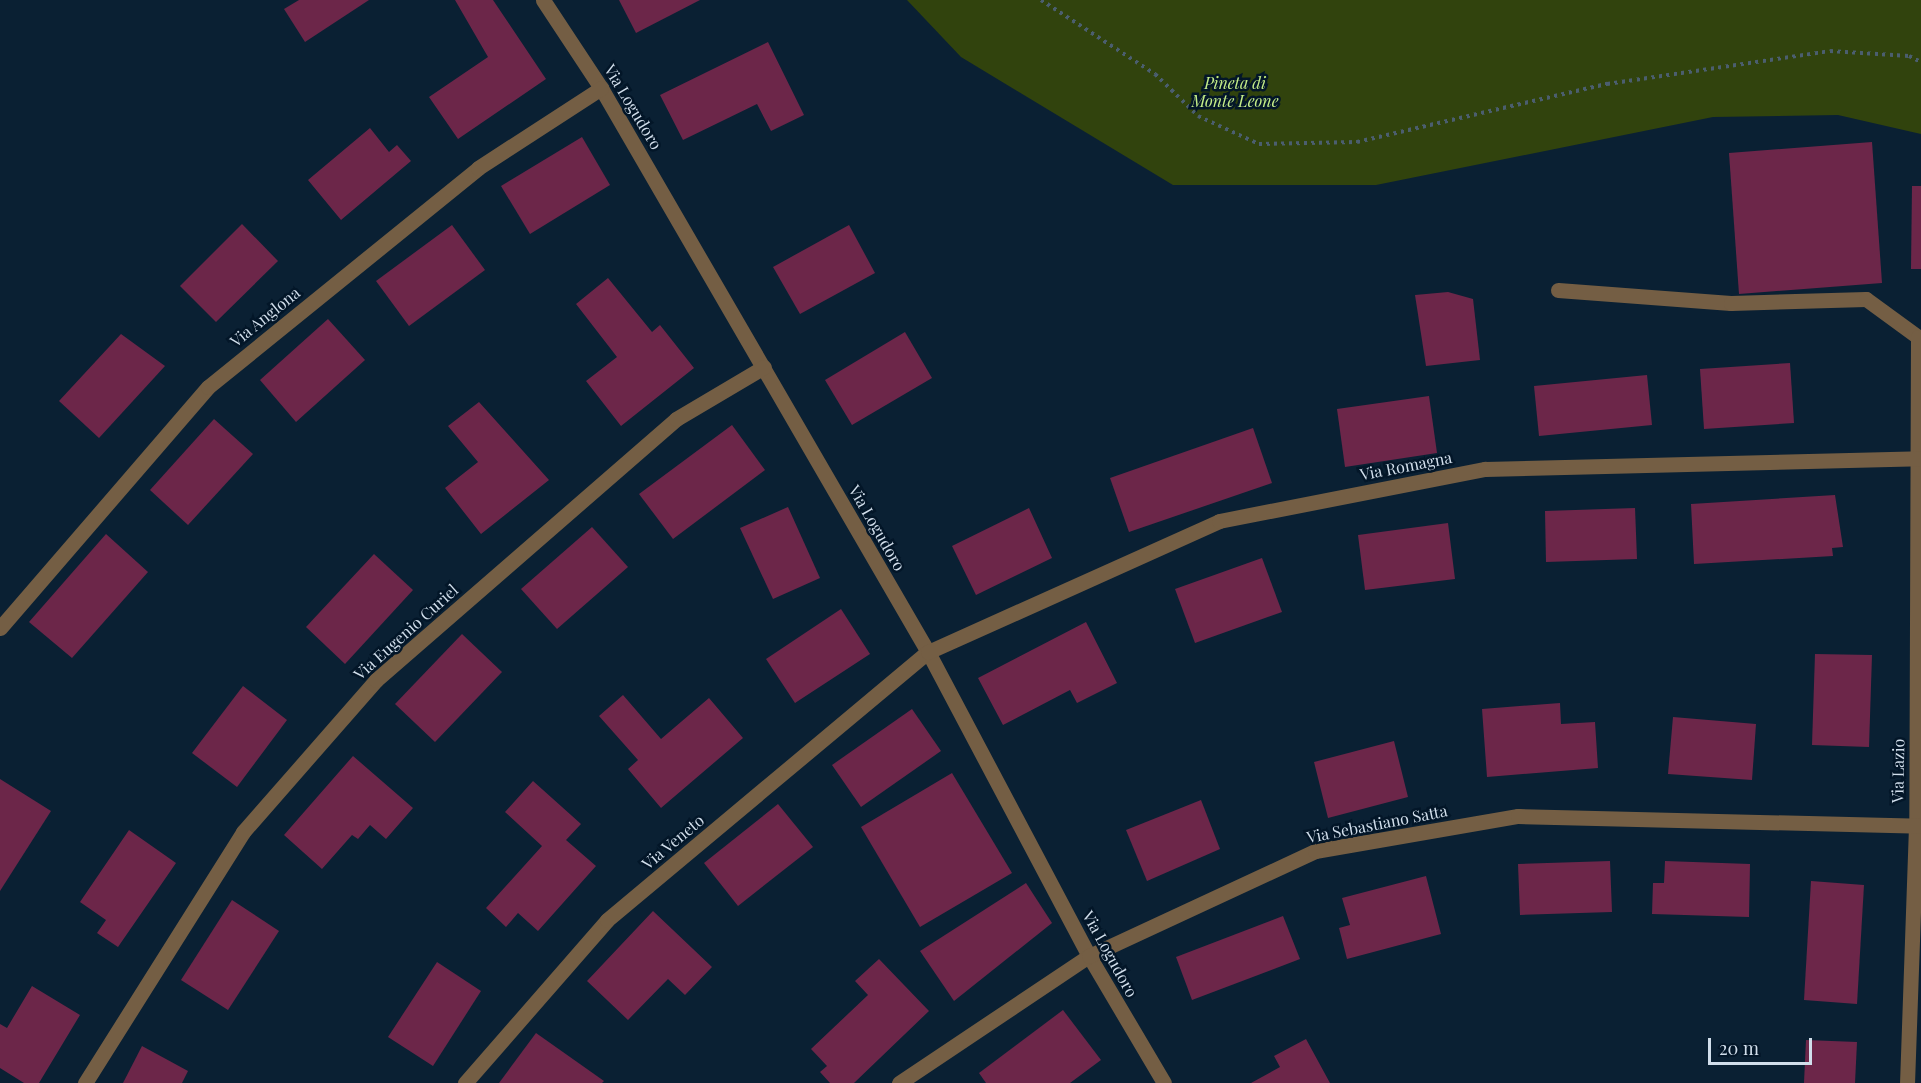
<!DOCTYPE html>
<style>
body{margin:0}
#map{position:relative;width:1921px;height:1083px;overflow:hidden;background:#0a2033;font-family:"Playfair Display",serif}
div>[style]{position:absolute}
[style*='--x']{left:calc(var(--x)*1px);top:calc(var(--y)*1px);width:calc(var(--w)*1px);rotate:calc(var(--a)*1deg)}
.green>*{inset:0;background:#31430d}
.building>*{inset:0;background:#6c2649}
.path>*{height:4px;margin-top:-2px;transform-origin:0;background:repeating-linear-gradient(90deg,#4b5e6f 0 3px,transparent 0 7.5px)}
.minor>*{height:15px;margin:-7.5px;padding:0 7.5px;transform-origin:7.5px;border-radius:7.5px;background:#745e44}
span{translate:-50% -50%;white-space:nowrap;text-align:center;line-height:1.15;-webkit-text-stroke:5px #031628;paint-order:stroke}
.park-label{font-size:16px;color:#c6ef89;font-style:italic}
.street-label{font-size:16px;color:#d1deeb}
.scale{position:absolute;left:1708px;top:1038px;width:104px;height:27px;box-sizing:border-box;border:3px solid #d1deeb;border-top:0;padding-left:8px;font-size:18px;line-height:21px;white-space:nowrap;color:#d1deeb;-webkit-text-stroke:4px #031628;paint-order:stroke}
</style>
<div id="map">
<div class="green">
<div style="clip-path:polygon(907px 0,1921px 0,1921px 134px,1838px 115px,1713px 117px,1376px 185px,1173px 185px,961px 57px)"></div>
</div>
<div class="building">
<div style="clip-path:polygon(299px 0,369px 0,305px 42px,284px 9px)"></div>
<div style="clip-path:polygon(455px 0,493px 0,546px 79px,458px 139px,429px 97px,488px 57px)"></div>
<div style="clip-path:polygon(619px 0,700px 0,636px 33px)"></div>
<div style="clip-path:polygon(768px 42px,804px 115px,771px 131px,757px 104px,683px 140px,660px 95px)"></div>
<div style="clip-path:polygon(370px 128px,389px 152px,397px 145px,411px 161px,341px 220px,308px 180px)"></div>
<div style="clip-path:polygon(582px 137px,610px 185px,530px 234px,501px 186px)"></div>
<div style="clip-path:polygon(1872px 142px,1882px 283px,1739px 294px,1729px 153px)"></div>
<div style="clip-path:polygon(1912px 186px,1921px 186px,1921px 269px,1911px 269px)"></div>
<div style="clip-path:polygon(242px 224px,278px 261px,216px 322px,180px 286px)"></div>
<div style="clip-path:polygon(452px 225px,485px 270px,409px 326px,376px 281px)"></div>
<div style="clip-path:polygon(849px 225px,875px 273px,800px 314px,773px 267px)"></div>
<div style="clip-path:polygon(608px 278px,652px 332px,660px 325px,694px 368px,621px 426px,586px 381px,617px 357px,576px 304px)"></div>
<div style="clip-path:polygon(1448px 292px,1473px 299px,1480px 360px,1426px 366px,1415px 295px)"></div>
<div style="clip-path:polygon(328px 319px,365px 360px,296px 422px,260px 380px)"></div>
<div style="clip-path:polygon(905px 332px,932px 378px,852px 425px,825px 380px)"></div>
<div style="clip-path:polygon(121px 334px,165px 366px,99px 438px,59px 401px)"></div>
<div style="clip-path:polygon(1790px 363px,1794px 423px,1704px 429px,1700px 369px)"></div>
<div style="clip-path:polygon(1647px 375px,1652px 425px,1539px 436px,1534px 386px)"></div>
<div style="clip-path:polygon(1429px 396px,1437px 453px,1345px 467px,1337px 409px)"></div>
<div style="clip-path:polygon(479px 402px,549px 480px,481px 534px,445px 488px,478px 462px,448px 426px)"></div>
<div style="clip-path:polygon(214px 419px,253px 454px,188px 525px,150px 490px)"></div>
<div style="clip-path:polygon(732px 425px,765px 470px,673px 539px,639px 494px)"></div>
<div style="clip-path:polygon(1253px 428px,1272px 483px,1129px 532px,1110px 478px)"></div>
<div style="clip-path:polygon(1835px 495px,1843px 547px,1832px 548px,1833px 556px,1694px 564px,1691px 504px)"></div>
<div style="clip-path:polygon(788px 507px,820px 578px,773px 599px,740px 528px)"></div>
<div style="clip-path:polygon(1029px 508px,1052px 558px,976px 595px,952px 546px)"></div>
<div style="clip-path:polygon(1635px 508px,1637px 559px,1546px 562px,1545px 511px)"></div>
<div style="clip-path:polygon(1448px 523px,1455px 579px,1365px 590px,1358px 535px)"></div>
<div style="clip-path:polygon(592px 527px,628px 567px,557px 629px,521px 589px)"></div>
<div style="clip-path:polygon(106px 534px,148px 572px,72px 658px,29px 622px)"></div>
<div style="clip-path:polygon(374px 554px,413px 590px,345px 664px,306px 627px)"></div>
<div style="clip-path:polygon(1262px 558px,1282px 612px,1195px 643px,1175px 589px)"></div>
<div style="clip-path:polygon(841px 609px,870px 654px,795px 703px,766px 659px)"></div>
<div style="clip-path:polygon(1086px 622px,1117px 683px,1077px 703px,1070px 690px,1003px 725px,978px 678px)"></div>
<div style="clip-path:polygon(462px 634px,502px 672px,435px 742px,395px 704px)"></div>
<div style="clip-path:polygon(1815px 654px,1872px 655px,1869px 747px,1812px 745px)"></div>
<div style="clip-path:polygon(243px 686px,287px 720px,237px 787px,192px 753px)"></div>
<div style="clip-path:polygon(623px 695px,661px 739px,709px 698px,743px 738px,661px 808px,628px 769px,638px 760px,599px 716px)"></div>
<div style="clip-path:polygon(1560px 703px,1561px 724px,1595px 722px,1598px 768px,1487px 777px,1482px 709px)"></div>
<div style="clip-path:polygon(912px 709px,941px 751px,861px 807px,832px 765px)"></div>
<div style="clip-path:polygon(1673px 717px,1756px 724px,1752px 780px,1668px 774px)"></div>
<div style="clip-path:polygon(1394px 741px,1408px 797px,1328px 818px,1314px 762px)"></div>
<div style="clip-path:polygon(353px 756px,413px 808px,386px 839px,370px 825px,358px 839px,352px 835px,322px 869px,284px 835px)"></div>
<div style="clip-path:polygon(952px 773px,1012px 873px,920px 927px,861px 827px)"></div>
<div style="clip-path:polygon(0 779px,51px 811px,0 891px)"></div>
<div style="clip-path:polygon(533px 781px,581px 824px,566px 840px,596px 866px,538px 931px,518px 913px,506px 927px,486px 908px,542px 846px,505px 812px)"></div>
<div style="clip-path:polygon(1201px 800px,1220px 849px,1147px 881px,1126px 830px)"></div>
<div style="clip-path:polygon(778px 804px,813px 847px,738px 906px,704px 863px)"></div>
<div style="clip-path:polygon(129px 830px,176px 863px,118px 947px,97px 933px,106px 920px,80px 902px)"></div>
<div style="clip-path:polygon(1610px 861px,1612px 912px,1520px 915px,1518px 864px)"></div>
<div style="clip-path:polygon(1665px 861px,1750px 864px,1749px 917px,1652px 914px,1653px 883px,1664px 883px)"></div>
<div style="clip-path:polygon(1426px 876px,1441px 934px,1347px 959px,1339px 928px,1350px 925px,1342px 898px)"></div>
<div style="clip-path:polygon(1811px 881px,1864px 885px,1857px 1004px,1804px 1000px)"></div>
<div style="clip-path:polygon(1026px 883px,1052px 923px,954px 1001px,920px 951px)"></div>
<div style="clip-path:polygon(232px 900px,279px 931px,228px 1010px,181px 980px)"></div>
<div style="clip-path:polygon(653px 911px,712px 967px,685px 995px,668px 979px,628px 1020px,587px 981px)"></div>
<div style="clip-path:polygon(1283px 916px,1300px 959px,1192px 1000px,1176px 957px)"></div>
<div style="clip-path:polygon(879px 959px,929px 1011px,854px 1083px,830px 1083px,820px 1072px,827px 1066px,811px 1049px,868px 995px,855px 981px)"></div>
<div style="clip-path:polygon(437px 962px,481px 991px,433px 1066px,388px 1037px)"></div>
<div style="clip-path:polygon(32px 986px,80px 1015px,39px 1083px,24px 1083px,0 1068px,0 1024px,7px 1028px)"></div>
<div style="clip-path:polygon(1063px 1010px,1101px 1060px,1070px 1083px,986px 1083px,979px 1073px)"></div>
<div style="clip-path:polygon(536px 1033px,604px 1081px,602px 1083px,499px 1083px)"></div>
<div style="clip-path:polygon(1306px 1039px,1330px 1083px,1251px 1083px,1280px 1067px,1274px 1056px)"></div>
<div style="clip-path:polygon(1806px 1040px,1857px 1042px,1855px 1083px,1804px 1083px)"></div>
<div style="clip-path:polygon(142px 1046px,188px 1071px,182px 1083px,123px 1083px)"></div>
</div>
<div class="path">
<div style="--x:1041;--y:0;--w:136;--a:33"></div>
<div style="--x:1155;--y:74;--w:60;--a:44.3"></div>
<div style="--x:1198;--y:116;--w:67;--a:24.7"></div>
<div style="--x:1259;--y:144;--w:98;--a:-1.2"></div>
<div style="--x:1357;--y:142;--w:257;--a:-13.1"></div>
<div style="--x:1607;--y:84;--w:225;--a:-8.4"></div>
<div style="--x:1830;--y:51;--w:79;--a:3.6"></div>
<div style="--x:1909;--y:56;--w:13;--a:27"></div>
</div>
<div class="minor">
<div style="--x:543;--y:0;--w:105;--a:56.6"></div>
<div style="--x:601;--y:88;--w:652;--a:59.9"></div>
<div style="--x:928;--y:652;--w:344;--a:62.1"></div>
<div style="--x:1089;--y:956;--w:147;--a:59.4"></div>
<div style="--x:1558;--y:290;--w:173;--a:4.3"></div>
<div style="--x:1731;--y:303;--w:135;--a:-1.7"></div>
<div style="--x:1866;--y:299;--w:64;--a:36.2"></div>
<div style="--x:1918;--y:337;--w:489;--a:90.2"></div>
<div style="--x:1916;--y:826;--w:257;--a:92"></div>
<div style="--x:0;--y:628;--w:318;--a:-49.2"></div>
<div style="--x:208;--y:387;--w:348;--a:-39"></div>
<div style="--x:478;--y:168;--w:147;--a:-33"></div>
<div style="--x:85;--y:1083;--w:297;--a:-57.8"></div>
<div style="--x:243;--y:832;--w:202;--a:-48.8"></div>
<div style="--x:376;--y:680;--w:398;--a:-41"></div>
<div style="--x:676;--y:419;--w:102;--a:-30.6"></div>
<div style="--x:465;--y:1083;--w:216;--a:-48.9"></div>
<div style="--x:607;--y:920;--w:418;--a:-39.9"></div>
<div style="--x:928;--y:652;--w:319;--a:-24.2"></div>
<div style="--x:1219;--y:521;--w:271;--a:-11.1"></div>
<div style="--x:1485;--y:469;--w:436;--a:-1.4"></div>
<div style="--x:899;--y:1083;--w:229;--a:-33.8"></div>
<div style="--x:1089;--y:956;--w:249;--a:-24.9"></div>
<div style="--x:1315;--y:851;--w:206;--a:-9.8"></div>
<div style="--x:1518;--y:816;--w:403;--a:1.4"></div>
</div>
<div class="park-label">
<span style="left:1235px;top:92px">Pineta di<br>Monte Leone</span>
</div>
<div class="street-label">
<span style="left:633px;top:107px;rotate:59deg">Via Logudoro</span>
<span style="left:265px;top:317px;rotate:-39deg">Via Anglona</span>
<span style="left:1406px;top:466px;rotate:-11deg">Via Romagna</span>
<span style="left:877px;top:528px;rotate:60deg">Via Logudoro</span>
<span style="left:406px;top:632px;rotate:-42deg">Via Eugenio Curiel</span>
<span style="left:1898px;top:771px;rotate:-89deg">Via Lazio</span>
<span style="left:1377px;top:824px;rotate:-11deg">Via Sebastiano Satta</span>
<span style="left:673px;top:842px;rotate:-40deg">Via Veneto</span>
<span style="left:1110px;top:954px;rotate:61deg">Via Logudoro</span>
</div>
<div class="scale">20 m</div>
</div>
